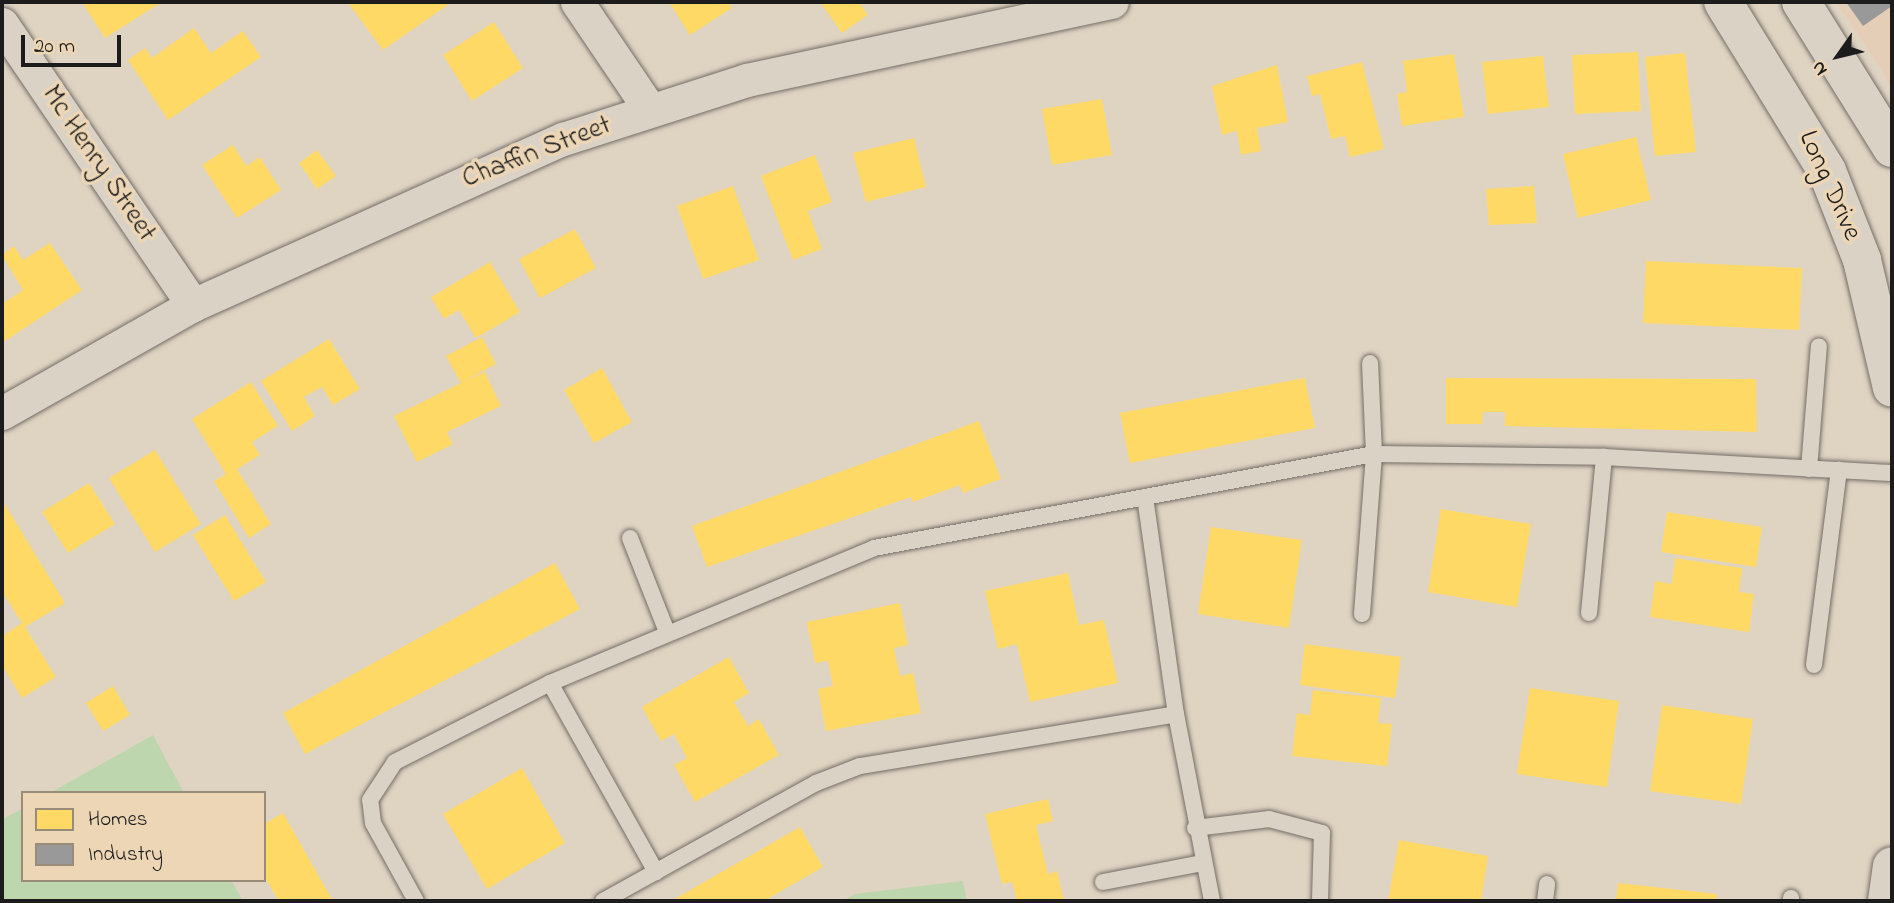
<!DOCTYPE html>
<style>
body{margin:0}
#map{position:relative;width:1894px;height:903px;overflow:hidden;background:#dfd3c2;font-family:"Indie Flower",sans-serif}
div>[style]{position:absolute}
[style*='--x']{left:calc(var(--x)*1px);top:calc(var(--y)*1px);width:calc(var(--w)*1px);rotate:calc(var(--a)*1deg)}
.built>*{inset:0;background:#e5ceb7}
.green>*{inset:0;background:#bdd6ae}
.homes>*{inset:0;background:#ffd966}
.industry>*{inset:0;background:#999}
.roads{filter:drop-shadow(0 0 2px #746e67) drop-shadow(0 0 2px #746e67)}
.lane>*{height:16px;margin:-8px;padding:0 8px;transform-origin:8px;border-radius:8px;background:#dbd2c6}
.street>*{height:33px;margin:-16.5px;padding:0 16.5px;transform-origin:16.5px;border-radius:16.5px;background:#dbd2c6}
.secondary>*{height:38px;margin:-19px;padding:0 19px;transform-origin:19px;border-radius:19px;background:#dbd2c6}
span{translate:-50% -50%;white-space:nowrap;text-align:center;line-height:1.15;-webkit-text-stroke:7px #ecd6b5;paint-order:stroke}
.street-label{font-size:28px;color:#1c1c1c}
.frame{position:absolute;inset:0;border:4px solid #1c1c1c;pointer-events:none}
.legend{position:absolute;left:21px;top:791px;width:245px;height:91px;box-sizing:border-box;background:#ecd6b5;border:2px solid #998c78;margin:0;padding:9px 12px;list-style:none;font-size:21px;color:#1c1c1c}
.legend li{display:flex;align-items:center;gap:14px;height:35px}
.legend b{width:35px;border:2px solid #998c78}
.north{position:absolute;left:1803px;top:21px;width:70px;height:70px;-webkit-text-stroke:5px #ecd6b5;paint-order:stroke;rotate:236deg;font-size:19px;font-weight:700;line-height:28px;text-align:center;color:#1c1c1c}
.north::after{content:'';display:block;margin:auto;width:24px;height:32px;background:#1c1c1c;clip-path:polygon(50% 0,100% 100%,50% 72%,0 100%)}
.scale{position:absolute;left:21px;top:35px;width:100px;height:32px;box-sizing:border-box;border:4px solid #1c1c1c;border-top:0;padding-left:9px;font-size:21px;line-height:24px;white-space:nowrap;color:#1c1c1c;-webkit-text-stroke:5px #ecd6b5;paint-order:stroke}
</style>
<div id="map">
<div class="built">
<div style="clip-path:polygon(1836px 2px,1892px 2px,1892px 90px,1884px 74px)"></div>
</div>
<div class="green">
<div style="clip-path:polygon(153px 735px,184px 793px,50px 793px)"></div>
<div style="clip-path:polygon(23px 808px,23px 880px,231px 880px,243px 901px,2px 901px,2px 820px)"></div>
<div style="clip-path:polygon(963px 881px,967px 901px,843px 901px,855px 894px)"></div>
</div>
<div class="homes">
<div style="clip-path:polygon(82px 2px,162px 2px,105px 38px)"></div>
<div style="clip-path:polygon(452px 2px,383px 50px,349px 4px,352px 2px)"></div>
<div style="clip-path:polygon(669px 2px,728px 2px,732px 8px,690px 35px)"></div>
<div style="clip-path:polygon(820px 2px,859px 2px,868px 15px,842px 33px)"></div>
<div style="clip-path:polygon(494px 22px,523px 68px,472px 101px,443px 55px)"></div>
<div style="clip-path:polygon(194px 28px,211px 53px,243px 31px,261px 57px,168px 120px,128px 60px,145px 48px,152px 58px)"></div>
<div style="clip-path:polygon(1638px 52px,1641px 111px,1575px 114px,1572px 55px)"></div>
<div style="clip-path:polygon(1685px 53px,1696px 152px,1655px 156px,1645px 57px)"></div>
<div style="clip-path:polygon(1454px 54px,1464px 117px,1402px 126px,1397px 94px,1407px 92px,1403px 61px)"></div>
<div style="clip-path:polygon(1543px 56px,1549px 107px,1488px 114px,1482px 62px)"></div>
<div style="clip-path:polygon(1362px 62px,1384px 149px,1350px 157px,1345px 136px,1331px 139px,1320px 94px,1312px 96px,1307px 76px)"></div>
<div style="clip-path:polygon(1277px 65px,1288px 122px,1257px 128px,1261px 151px,1241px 155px,1237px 131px,1222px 135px,1212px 86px)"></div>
<div style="clip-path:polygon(1102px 99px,1112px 155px,1052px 165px,1042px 109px)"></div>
<div style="clip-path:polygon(1636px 137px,1651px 200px,1578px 218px,1563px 154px)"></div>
<div style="clip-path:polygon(914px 138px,926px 187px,866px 202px,853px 153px)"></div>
<div style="clip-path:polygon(233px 145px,246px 166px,260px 157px,281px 190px,237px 218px,202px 165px)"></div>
<div style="clip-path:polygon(317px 150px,336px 176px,317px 189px,299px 163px)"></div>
<div style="clip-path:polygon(815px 155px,832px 202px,808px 211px,822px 249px,793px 260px,761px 176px)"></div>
<div style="clip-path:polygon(733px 186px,759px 260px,703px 279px,677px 206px)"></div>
<div style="clip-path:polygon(1534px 186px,1537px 223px,1489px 225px,1486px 189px)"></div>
<div style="clip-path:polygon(575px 229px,596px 268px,540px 298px,519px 259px)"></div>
<div style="clip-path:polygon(50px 243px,82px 290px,2px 343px,2px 304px,23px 290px,2px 255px,14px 246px,23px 260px)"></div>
<div style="clip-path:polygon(1646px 261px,1802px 268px,1799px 330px,1643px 323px)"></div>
<div style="clip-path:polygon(490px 262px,520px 312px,476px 338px,459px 310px,444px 319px,431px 297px)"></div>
<div style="clip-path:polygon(482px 337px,496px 364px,464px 381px,485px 372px,501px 406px,447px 432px,453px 444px,417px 462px,394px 416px,461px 383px,446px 356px)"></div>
<div style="clip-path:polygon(329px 339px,360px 389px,333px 405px,322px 387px,304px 397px,315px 416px,292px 431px,261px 381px)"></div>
<div style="clip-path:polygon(602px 368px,632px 422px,594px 443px,564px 390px)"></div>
<div style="clip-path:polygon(1305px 378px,1315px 428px,1130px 463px,1120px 413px)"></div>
<div style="clip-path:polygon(1446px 378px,1756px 379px,1757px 432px,1505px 426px,1505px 412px,1483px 412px,1482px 424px,1446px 424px)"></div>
<div style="clip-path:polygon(251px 382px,278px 426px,252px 442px,260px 455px,237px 469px,271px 524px,249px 538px,214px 481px,226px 474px,192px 419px)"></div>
<div style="clip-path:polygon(979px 421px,1001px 479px,963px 493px,960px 485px,913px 502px,911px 497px,707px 567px,692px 526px)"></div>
<div style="clip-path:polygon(155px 450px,201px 524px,155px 552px,109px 478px)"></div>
<div style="clip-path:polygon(89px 483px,115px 524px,68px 553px,42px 512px)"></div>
<div style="clip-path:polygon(4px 503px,65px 603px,25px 627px,56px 677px,22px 698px,2px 665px,2px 636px,22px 623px,2px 591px)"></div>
<div style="clip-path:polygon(1441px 509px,1531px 524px,1517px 607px,1428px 592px)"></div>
<div style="clip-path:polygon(1667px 512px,1762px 527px,1756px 567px,1661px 552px)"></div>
<div style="clip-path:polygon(225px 515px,266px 582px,234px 601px,193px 535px)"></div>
<div style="clip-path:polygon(1211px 527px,1302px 540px,1289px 628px,1198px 614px)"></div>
<div style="clip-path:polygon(1675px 558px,1742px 568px,1739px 592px,1754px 594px,1749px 632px,1650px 617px,1655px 581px,1672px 584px)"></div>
<div style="clip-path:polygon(555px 563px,580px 609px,305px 754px,283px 713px)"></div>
<div style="clip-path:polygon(1068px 573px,1079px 625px,1104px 620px,1118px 683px,1030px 702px,1017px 644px,998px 649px,985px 591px)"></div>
<div style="clip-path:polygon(900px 603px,908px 645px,894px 648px,900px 676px,913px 673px,921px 713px,826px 731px,818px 689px,833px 686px,828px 661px,815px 663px,807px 622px)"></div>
<div style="clip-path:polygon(1305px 644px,1401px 657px,1395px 698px,1300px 685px)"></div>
<div style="clip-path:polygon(729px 657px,749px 693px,734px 702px,748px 726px,759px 719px,779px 755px,695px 802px,674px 765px,687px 758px,674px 734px,661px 741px,642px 707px)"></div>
<div style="clip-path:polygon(113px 686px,130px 715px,103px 731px,86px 703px)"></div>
<div style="clip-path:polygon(1530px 688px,1619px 701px,1607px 787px,1517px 774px)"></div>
<div style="clip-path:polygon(1313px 690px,1381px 698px,1378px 723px,1392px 724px,1387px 766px,1292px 756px,1297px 713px,1310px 715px)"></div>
<div style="clip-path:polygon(1662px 705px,1753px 719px,1741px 804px,1650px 791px)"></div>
<div style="clip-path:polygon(522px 768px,565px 843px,487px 889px,443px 814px)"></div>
<div style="clip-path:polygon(1048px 799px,1053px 821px,1036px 825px,1048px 874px,1057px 871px,1064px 901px,1017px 901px,1012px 882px,1002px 884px,985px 814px)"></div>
<div style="clip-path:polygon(283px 813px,333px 901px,279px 901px,264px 876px,264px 824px)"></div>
<div style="clip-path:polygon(800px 827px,823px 867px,764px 901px,671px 901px)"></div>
<div style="clip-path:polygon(1399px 840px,1488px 856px,1481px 901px,1388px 901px)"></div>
<div style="clip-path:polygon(1618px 883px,1717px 894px,1716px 901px,1616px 901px)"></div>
</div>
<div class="industry">
<div style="clip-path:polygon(1846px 2px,1892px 2px,1892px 6px,1863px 26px)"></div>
</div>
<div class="roads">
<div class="lane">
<div style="--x:1809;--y:469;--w:123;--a:-85.4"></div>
<div style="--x:1145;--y:497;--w:219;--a:81.9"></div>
<div style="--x:1176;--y:714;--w:190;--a:79.1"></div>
<div style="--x:630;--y:538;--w:101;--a:68.5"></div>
<div style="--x:1589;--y:613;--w:157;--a:-84.5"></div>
<div style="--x:1362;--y:614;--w:160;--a:-85.7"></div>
<div style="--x:1374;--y:454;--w:91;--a:-92.5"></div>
<div style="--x:1814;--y:665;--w:197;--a:-82.7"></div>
<div style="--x:550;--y:683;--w:217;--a:60.7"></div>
<div style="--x:1195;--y:828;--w:75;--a:-6.9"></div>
<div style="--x:1269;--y:819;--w:55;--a:14.8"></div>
<div style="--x:1322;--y:833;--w:68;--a:91.7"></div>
<div style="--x:1103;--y:882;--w:102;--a:-10.8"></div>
<div style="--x:416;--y:901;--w:89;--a:-118.9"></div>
<div style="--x:373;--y:823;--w:23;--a:-97"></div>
<div style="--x:370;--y:800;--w:45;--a:-56.7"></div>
<div style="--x:395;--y:762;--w:174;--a:-27"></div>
<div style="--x:550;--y:683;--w:351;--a:-22.6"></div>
<div style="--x:874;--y:548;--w:509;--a:-10.65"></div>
<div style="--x:1374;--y:454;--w:230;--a:0.7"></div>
<div style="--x:1604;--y:457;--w:288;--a:3.2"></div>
<div style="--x:603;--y:901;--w:244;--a:-29"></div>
<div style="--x:816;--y:783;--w:47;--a:-21.1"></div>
<div style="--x:860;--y:766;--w:320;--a:-9.3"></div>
<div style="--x:1545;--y:901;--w:17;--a:-83"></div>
<div style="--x:1791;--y:901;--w:3;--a:-90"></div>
</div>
<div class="street">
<div style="--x:577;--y:2;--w:130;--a:55.9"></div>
<div style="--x:2;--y:24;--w:340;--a:55.8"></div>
<div style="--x:2;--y:413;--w:219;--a:-29.5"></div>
<div style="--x:193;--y:305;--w:406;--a:-24.2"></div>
<div style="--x:563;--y:139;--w:193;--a:-17.8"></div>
<div style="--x:747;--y:80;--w:373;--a:-12.1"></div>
</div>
<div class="secondary">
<div style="--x:1723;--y:2;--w:198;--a:58.4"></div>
<div style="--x:1827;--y:171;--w:96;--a:68.5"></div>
<div style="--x:1862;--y:260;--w:131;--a:76.8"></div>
<div style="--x:1801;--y:2;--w:172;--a:58.1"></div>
<div style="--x:1887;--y:901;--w:35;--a:-82"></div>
</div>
</div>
<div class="street-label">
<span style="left:537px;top:153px;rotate:-21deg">Chaffin Street</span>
<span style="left:98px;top:164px;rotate:56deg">Mc Henry Street</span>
<span style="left:1829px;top:186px;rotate:66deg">Long Drive</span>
</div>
<div class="frame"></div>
<ul class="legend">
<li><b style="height:19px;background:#ffd966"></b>Homes</li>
<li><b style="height:19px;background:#999"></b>Industry</li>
</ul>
<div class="north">N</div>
<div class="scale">20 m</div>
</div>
